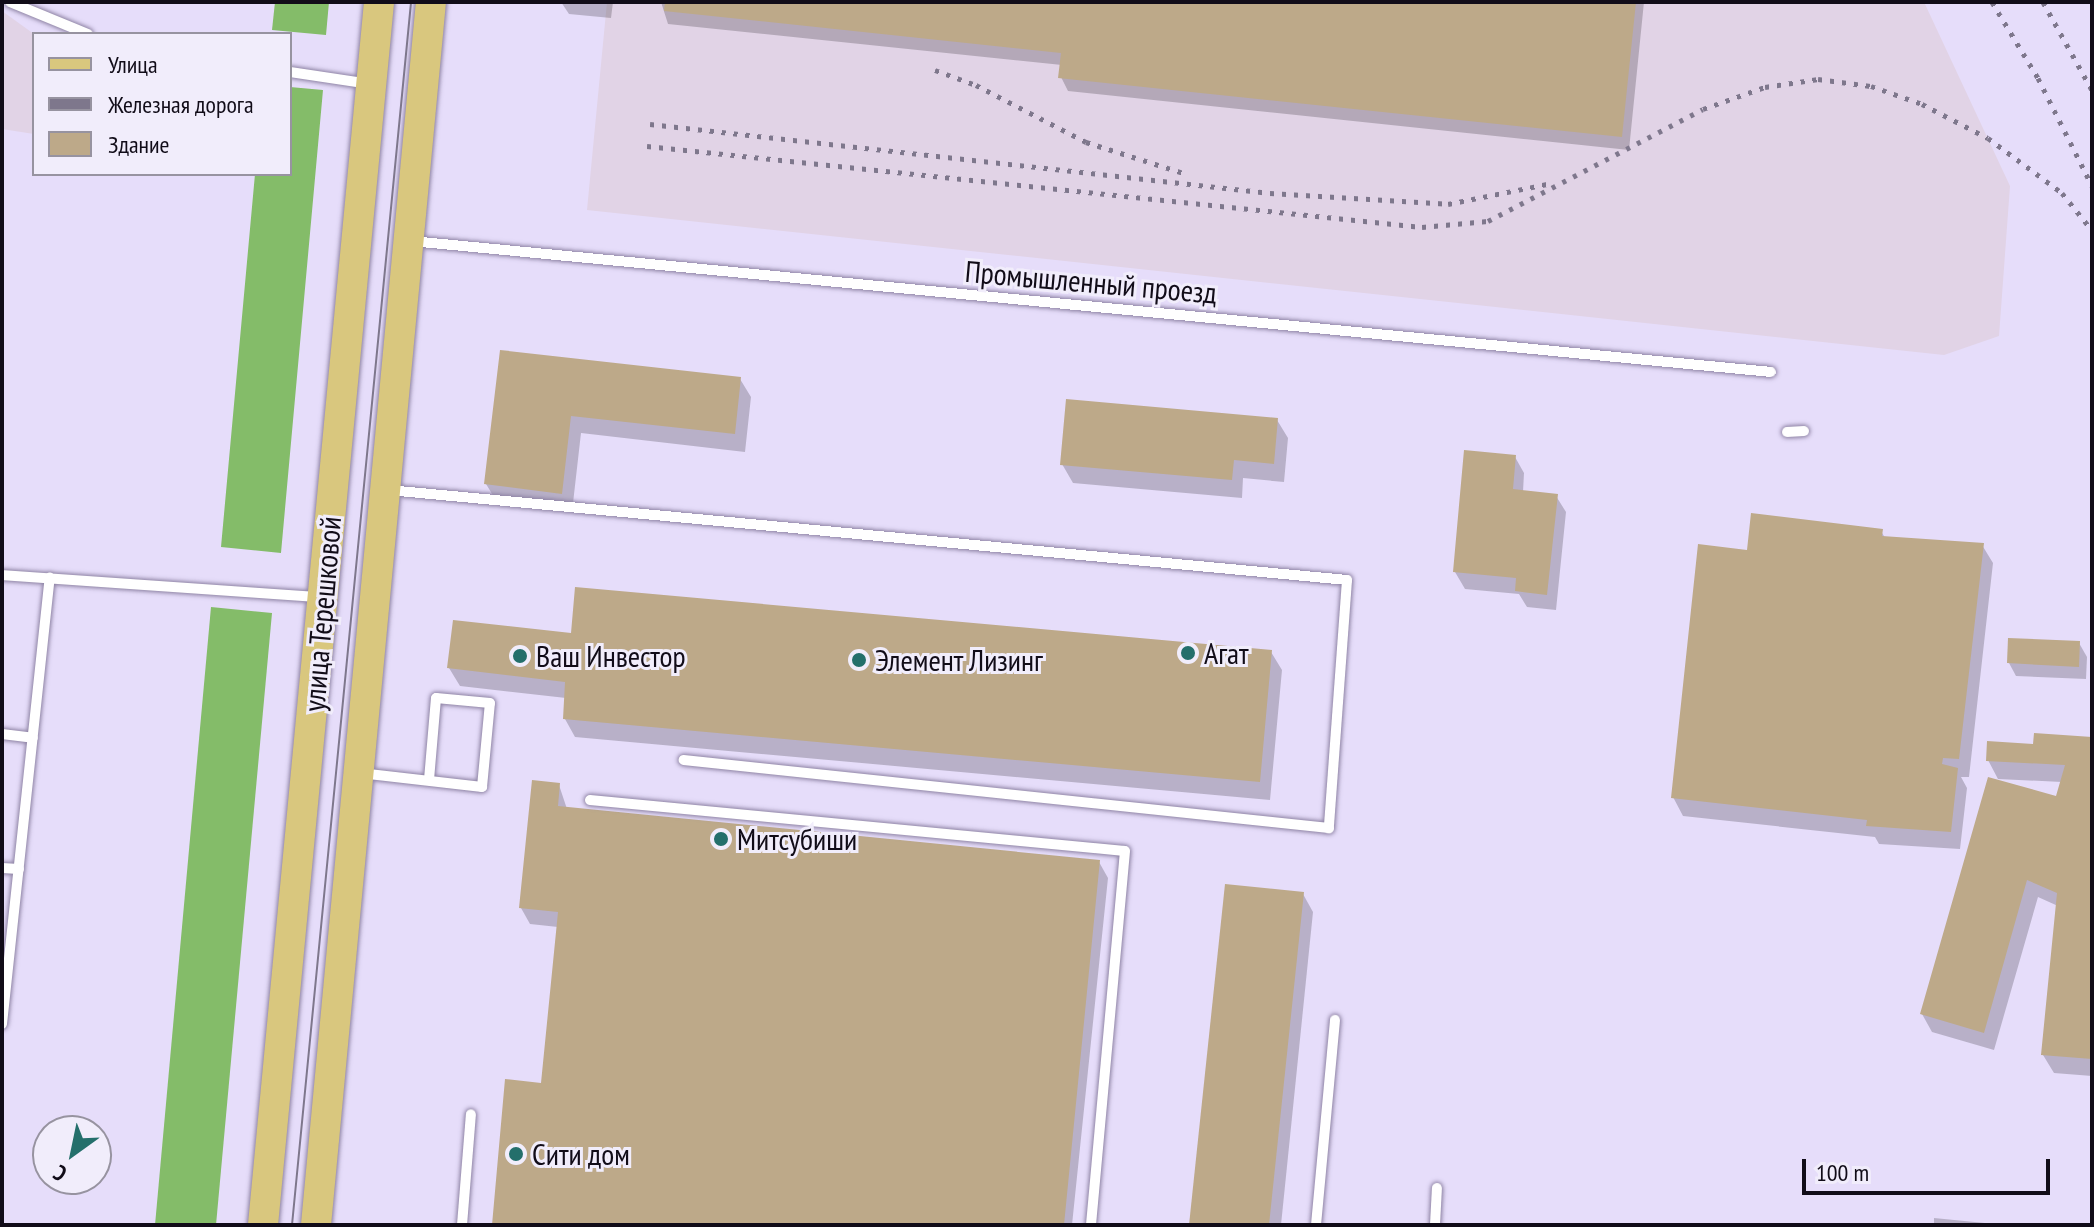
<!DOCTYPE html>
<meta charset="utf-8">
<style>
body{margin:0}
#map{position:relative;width:2094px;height:1227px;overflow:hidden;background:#e6ddfa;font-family:"PT Sans Narrow",sans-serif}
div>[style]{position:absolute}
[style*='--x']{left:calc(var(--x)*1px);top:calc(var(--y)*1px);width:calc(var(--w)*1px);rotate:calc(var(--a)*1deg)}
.industrial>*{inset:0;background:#e1d3e6}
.forest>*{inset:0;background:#84bc69}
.shadow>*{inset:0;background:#0003}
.building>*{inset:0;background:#bda989}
.roads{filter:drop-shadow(0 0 2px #8f84a5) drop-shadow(0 0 2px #8f84a5)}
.service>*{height:10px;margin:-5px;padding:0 5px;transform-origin:5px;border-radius:5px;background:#fff}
.primary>*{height:30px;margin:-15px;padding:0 15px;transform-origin:15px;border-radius:15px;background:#d9c77e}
.tram>*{height:2px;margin:-1px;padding:0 1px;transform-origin:1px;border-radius:1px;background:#7e778c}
.rail>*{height:5px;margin-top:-2.5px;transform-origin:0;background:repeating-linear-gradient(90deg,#7e778c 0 4px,transparent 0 12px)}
.dots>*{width:22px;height:22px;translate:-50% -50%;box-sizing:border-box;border:4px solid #f1edfb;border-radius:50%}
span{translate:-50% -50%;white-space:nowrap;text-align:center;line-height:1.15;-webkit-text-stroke:6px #f1edfb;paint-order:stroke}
.street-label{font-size:30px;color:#110c18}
.poi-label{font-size:30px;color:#110c18}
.left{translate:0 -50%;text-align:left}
.frame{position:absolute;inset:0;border:4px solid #110c18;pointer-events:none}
.legend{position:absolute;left:32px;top:32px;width:260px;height:144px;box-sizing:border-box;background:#f1edfb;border:2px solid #9793a0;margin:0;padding:10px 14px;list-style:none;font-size:24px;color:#110c18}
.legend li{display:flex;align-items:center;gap:16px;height:40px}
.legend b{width:40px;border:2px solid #9793a0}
.north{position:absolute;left:32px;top:1115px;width:80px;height:80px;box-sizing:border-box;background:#f1edfb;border:2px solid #9793a0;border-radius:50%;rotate:213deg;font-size:22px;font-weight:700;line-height:32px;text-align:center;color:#110c18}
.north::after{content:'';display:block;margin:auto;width:28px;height:36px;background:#246f6b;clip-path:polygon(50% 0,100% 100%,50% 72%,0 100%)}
.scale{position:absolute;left:1802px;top:1159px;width:248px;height:36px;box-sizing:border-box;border:4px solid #110c18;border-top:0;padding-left:10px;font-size:24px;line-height:28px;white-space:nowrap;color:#110c18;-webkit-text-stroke:6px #f1edfb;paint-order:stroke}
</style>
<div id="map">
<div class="industrial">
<div style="clip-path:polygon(607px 2px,1924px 2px,2010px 186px,1999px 336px,1944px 355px,587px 210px)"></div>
<div style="clip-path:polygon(2px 11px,34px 34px,34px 134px,2px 129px)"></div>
</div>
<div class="forest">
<div style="clip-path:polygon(275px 2px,329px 2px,326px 35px,272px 30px)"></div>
<div style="clip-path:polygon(290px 87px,323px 90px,281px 553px,221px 547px,255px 174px,290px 174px)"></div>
<div style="clip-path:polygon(211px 607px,272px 613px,216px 1225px,155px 1225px)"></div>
</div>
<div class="shadow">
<div style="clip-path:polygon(561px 2px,613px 2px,611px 18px,569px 14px)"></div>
<div style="clip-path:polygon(661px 2px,1644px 2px,1629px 150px,1068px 91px,1061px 77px,1062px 65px,668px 24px)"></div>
<div style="clip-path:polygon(502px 353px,740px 379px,751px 397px,745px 452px,581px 433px,572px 512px,497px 502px,486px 484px)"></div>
<div style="clip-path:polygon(1277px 420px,1288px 438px,1284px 482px,1243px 478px,1242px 498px,1073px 483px,1062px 464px)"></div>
<div style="clip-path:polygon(1515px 457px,1524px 473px,1523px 492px,1556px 496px,1566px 512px,1556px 610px,1527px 607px,1519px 594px,1465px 589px,1455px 572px)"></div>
<div style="clip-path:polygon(1881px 531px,1885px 538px,1982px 545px,1993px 563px,1969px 777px,1961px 777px,1967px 788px,1960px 849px,1879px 844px,1875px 837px,1683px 816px,1673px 797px,1749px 552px)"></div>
<div style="clip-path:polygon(2079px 643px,2087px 657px,2086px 679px,2016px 676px,2009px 663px)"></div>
<div style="clip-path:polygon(1271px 652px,1282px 670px,1270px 800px,575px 737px,565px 719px,566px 698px,460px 686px,449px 668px)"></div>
<div style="clip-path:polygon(2092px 739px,2092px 1076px,2054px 1073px,2043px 1055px,2058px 906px,2038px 897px,1994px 1050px,1932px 1032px,1922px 1014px,2057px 799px,2062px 782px,1998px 779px,1988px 760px)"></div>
<div style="clip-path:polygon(559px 785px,567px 809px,1099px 862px,1108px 878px,1072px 1225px,494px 1225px,543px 1085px,558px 927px,530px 924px,521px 908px)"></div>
<div style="clip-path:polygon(1303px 894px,1313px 912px,1281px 1225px,1191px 1225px)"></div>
<div style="clip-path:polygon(1934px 1218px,2005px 1225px,1934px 1225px)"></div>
</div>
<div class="building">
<div style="clip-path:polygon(665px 2px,1636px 2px,1622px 137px,1058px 78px,1061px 53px,664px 11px)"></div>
<div style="clip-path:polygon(500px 350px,741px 377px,735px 434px,571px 416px,562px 494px,484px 484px)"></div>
<div style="clip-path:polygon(1066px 399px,1278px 418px,1274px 464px,1234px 460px,1232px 480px,1060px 465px)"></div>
<div style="clip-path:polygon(1464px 450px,1516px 455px,1513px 489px,1558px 494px,1547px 595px,1515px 591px,1516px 578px,1453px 572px)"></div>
<div style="clip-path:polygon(1751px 513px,1883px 529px,1882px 536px,1984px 543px,1959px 759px,1943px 758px,1942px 764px,1958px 768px,1951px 832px,1866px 826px,1867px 820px,1671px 798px,1698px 544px,1747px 550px)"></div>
<div style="clip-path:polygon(575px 587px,1272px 650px,1260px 782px,563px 719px,565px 682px,447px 668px,453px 620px,571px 633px)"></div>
<div style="clip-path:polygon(2008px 638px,2080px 641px,2079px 667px,2007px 663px)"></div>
<div style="clip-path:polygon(2034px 733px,2092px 737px,2092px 1059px,2041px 1055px,2057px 893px,2027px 880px,1984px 1033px,1920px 1014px,1988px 777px,2056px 796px,2065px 765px,1986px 761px,1987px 741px,2033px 744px)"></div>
<div style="clip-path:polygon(532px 780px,560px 783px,558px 806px,1100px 860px,1064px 1225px,492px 1225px,505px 1079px,541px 1083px,558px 912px,519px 908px)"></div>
<div style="clip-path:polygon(1225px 884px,1304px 892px,1269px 1225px,1189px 1225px)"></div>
</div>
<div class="roads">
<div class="service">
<div style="--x:10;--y:2;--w:84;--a:22.3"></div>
<div style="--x:290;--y:72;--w:81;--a:8.5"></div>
<div style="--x:411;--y:241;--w:1366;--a:5.5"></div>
<div style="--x:1787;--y:432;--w:17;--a:-3"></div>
<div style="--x:388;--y:490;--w:963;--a:5.36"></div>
<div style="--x:1347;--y:580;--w:249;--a:94.2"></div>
<div style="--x:1329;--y:828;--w:649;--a:-173.98"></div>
<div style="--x:2;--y:575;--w:318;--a:4"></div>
<div style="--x:2;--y:734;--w:31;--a:7"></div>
<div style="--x:360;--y:773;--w:123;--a:6.5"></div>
<div style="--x:482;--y:787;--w:84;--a:-84.6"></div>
<div style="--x:490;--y:703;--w:54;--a:-174.7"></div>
<div style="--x:436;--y:698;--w:82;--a:94.9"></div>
<div style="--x:590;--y:800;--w:537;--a:5.45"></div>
<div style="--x:1125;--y:851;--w:376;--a:95.2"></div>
<div style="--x:2;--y:868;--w:17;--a:3"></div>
<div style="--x:2;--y:1024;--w:449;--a:-83.9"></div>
<div style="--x:462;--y:1225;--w:111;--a:-85.4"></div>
<div style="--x:1316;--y:1225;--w:206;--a:-84.7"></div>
<div style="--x:1435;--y:1225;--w:37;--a:-87"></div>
</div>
<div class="primary">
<div style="--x:263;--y:1225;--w:1228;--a:-84.58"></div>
<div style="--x:316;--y:1225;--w:1228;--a:-84.63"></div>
</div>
</div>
<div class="tram">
<div style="--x:292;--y:1225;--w:1229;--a:-84.44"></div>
</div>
<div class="rail">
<div style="--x:1992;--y:2;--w:89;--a:58.8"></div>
<div style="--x:2038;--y:78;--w:121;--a:63.4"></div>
<div style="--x:2043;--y:2;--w:101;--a:60.9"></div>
<div style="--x:935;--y:70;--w:44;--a:20.1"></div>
<div style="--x:976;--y:85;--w:124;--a:27.4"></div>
<div style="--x:1086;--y:142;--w:106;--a:17.6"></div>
<div style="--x:650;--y:124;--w:624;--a:6.35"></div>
<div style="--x:1270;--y:193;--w:178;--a:3.5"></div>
<div style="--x:1448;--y:204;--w:106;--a:-11.4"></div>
<div style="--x:647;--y:146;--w:779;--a:5.97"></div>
<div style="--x:1422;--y:227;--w:66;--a:-5.2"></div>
<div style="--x:1488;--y:221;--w:242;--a:-27.5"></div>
<div style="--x:1703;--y:109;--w:66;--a:-19.5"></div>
<div style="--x:1765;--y:87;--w:54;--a:-8.6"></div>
<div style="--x:1818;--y:79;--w:53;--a:7.5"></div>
<div style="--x:1871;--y:86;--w:54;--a:19.4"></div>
<div style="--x:1922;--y:104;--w:74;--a:27.3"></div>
<div style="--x:1988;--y:138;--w:92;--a:36.6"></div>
<div style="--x:2062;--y:193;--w:48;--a:51"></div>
</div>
<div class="dots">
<div style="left:1188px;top:653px;background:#246f6b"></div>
<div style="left:520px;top:656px;background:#246f6b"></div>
<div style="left:859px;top:660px;background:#246f6b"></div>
<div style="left:721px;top:839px;background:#246f6b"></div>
<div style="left:516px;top:1154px;background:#246f6b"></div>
</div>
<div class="street-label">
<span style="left:1091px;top:282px;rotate:5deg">Промышленный проезд</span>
<span style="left:322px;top:614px;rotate:-85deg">улица Терешковой</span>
</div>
<div class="poi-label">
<span class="left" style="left:1204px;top:653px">Агат</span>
<span class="left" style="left:536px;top:656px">Ваш Инвестор</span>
<span class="left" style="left:875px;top:660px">Элемент Лизинг</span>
<span class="left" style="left:737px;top:839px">Митсубиши</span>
<span class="left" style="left:532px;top:1154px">Сити дом</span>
</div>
<div class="frame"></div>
<ul class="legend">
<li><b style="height:10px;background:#d9c77e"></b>Улица</li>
<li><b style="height:10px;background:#7e778c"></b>Железная дорога</li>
<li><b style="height:22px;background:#bda989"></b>Здание</li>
</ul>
<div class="north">С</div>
<div class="scale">100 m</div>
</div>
